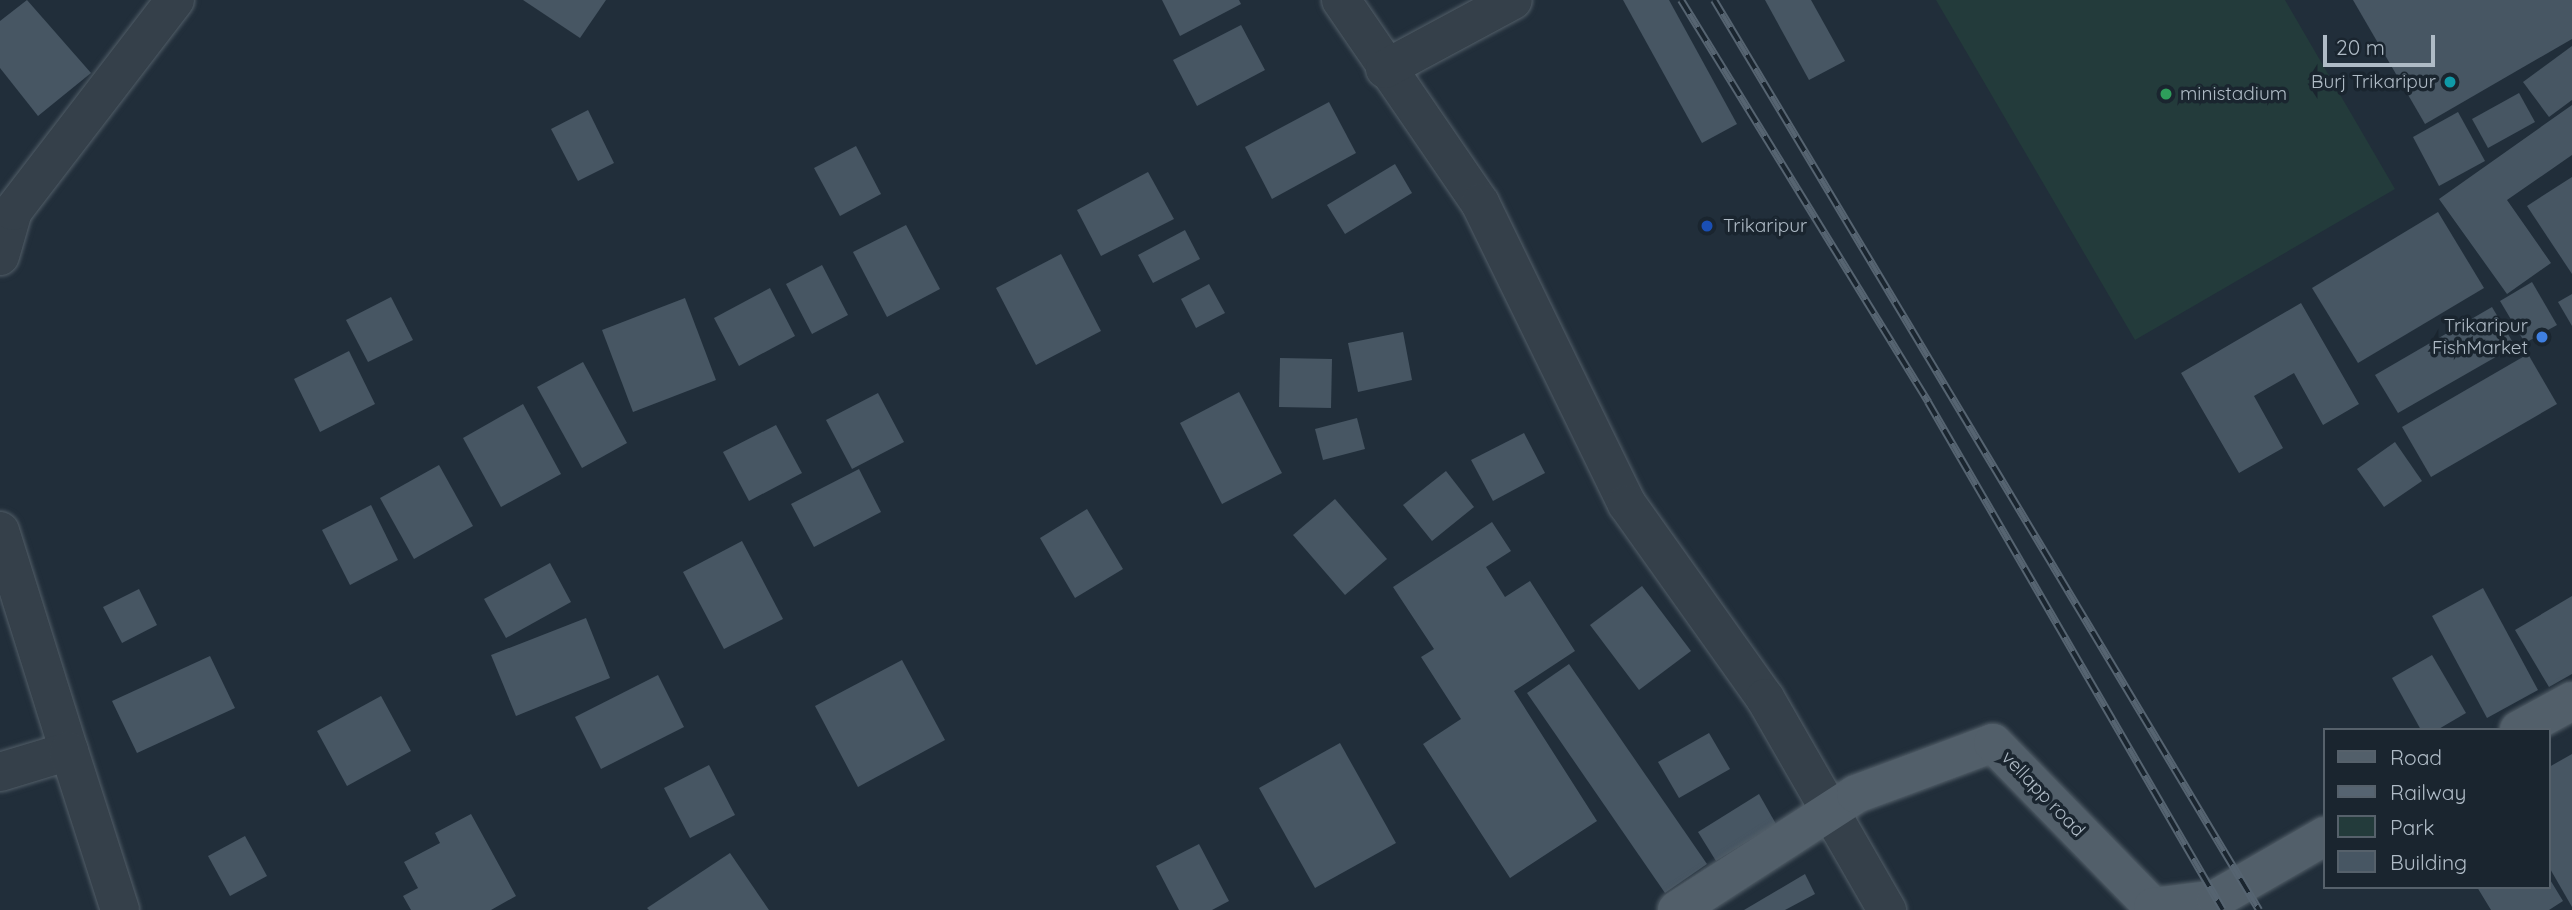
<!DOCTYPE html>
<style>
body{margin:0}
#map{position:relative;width:2572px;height:910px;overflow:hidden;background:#212e3a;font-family:Quicksand,sans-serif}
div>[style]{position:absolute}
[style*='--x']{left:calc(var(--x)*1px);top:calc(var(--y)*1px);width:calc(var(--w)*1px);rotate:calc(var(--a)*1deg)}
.green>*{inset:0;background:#233b3b}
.building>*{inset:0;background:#475663}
.roads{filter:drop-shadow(0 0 2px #525e68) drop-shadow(0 0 2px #525e68)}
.minor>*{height:38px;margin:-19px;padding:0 19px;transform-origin:19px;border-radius:19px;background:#35404a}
.major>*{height:38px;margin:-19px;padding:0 19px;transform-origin:19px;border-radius:19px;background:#525f6a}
.rail>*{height:8px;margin-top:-4px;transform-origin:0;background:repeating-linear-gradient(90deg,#1a252f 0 16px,#566471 0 32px);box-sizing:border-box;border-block:2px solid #566471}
.dots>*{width:19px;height:19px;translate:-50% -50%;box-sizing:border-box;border:4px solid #1a252f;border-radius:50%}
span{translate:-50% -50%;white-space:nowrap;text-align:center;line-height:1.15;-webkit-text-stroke:7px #1a252f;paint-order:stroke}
.poi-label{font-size:19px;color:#afbbc6}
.right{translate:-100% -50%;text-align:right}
.left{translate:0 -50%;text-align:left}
.street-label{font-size:19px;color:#afbbc6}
.legend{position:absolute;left:2323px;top:728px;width:228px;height:161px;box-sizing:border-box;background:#1a252f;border:2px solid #56616b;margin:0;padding:9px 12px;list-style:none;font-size:21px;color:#afbbc6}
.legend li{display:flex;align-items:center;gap:14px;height:35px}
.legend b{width:35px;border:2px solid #56616b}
.scale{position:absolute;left:2323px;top:35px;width:112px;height:32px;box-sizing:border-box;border:4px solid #afbbc6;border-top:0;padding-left:9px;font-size:21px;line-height:24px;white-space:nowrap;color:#afbbc6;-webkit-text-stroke:5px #1a252f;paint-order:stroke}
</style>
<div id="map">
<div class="green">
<div style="clip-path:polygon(1936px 0,2285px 0,2395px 189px,2135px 340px)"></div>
</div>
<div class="building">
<div style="clip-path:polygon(27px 0,91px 73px,38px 116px,0 68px,0 21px)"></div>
<div style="clip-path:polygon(523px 0,606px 0,580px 38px)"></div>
<div style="clip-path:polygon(1162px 0,1239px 0,1241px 4px,1180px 36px)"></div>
<div style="clip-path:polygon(1623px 0,1669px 0,1737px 124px,1702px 143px)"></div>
<div style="clip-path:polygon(1765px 0,1811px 0,1845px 61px,1809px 80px)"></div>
<div style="clip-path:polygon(2353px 0,2572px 0,2572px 39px,2425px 124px)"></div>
<div style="clip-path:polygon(1241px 25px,1265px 70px,1197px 106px,1173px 60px)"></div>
<div style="clip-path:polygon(2572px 46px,2572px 100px,2549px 117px,2523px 82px)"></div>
<div style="clip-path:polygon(2519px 93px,2535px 122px,2488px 148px,2472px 119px)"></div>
<div style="clip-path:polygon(1329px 102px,1356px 153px,1272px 199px,1245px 147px)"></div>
<div style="clip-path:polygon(2572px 105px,2572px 155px,2507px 200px,2551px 263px,2507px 294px,2439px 199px)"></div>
<div style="clip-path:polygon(588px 110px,614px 163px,578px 181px,551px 129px)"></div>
<div style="clip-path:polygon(2458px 112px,2485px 161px,2439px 186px,2413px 137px)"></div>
<div style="clip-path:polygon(856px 146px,881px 194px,840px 216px,814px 168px)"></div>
<div style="clip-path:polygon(1395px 164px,1412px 193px,1345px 234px,1327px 205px)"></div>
<div style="clip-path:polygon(1148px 172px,1174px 219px,1101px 256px,1077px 210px)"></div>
<div style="clip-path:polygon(2572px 177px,2572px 274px,2527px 206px)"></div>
<div style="clip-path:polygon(2438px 212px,2484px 288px,2358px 363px,2312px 288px)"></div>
<div style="clip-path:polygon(906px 225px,940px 289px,887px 317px,853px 252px)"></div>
<div style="clip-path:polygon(1185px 230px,1200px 259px,1153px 283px,1138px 255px)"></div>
<div style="clip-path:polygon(1061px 254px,1101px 331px,1036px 365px,996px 288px)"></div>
<div style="clip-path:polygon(822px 265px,848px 315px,812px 334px,786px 284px)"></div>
<div style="clip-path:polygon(2532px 282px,2557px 325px,2525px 343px,2500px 301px)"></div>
<div style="clip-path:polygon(1209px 284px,1225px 313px,1196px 328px,1181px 299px)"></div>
<div style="clip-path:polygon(770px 288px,795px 336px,739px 366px,714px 318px)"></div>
<div style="clip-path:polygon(2572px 294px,2572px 326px,2558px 302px)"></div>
<div style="clip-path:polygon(391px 297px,413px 340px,368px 362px,346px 320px)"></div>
<div style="clip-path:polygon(685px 298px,716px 380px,633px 412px,602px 330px)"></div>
<div style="clip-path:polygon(2301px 303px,2359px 404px,2323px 425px,2294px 373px,2254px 396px,2283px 448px,2239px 473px,2181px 373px)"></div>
<div style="clip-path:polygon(2492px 307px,2515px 346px,2398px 413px,2375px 375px)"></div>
<div style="clip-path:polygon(1403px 332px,1412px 380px,1358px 392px,1348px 343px)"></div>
<div style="clip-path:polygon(349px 351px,375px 404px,320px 432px,294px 379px)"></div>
<div style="clip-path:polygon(2528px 354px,2557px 404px,2431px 477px,2402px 427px)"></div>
<div style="clip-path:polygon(1280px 358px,1332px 359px,1331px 408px,1279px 407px)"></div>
<div style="clip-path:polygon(583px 362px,627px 443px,582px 468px,537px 387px)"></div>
<div style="clip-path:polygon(1239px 392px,1282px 473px,1222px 504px,1180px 423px)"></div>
<div style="clip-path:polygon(878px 393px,904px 442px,852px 469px,826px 420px)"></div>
<div style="clip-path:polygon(523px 404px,561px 474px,501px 507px,463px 438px)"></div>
<div style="clip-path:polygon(1357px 418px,1365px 449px,1323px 460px,1315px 429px)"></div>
<div style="clip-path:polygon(776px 425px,802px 473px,749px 501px,723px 452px)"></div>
<div style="clip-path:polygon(1524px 433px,1545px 473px,1493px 501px,1471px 460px)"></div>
<div style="clip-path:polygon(2395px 442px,2422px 481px,2384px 507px,2357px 469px)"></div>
<div style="clip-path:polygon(439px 465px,473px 526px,414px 559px,380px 498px)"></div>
<div style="clip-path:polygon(859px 469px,881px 512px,814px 547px,791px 504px)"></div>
<div style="clip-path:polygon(1446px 471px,1474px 507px,1432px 541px,1403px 505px)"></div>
<div style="clip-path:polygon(1335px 499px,1387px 559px,1345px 595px,1293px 535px)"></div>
<div style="clip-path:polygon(371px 505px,398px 560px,350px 585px,322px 530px)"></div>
<div style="clip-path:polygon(1087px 509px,1123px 569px,1075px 598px,1040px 538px)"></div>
<div style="clip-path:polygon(1492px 522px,1511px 551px,1486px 567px,1505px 597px,1530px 581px,1575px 651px,1514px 691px,1597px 821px,1510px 878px,1423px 744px,1461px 719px,1421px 657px,1434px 649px,1393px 587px)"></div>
<div style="clip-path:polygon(742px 541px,783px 619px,724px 649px,683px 572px)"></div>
<div style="clip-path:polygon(550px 563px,571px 602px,506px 638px,484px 599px)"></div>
<div style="clip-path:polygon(1642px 586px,1691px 651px,1639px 690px,1590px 625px)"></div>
<div style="clip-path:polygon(2483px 588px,2538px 690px,2487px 718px,2432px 616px)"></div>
<div style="clip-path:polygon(139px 589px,157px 625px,122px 643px,103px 607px)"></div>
<div style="clip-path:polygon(2572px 596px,2572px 674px,2549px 687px,2515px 630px)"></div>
<div style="clip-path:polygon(586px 618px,610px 678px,516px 716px,491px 655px)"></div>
<div style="clip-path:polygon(2432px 655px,2466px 713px,2437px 730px,2421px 730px,2392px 678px)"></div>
<div style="clip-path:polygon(210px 656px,235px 708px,137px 753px,112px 701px)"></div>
<div style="clip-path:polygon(902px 660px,945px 740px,858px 787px,815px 706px)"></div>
<div style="clip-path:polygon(1569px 664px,1707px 864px,1665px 893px,1527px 693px)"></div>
<div style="clip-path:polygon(658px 675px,684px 727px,601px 769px,575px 717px)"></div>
<div style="clip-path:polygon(381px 696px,411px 751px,347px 786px,317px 731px)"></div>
<div style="clip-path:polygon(1709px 733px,1730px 769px,1679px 798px,1658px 762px)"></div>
<div style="clip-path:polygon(1340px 743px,1396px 843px,1315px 888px,1259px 788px)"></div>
<div style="clip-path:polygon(2572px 754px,2572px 907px,2549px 867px,2549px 767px)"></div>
<div style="clip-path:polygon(709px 765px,735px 815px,690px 838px,664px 788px)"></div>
<div style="clip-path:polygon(1759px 794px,1776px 824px,1716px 861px,1698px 832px)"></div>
<div style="clip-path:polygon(471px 814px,516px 896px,491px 910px,411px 910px,403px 896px,418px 888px,404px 862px,440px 843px,435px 833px)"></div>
<div style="clip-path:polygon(245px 836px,267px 876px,230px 896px,208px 856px)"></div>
<div style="clip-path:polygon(1199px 844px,1229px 901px,1212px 910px,1179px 910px,1156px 866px)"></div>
<div style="clip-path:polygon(730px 853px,769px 910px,649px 910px,647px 908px)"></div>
<div style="clip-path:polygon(1805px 874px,1815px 894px,1785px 910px,1744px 910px)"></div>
<div style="clip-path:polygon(2549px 878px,2563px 901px,2549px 910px,2491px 910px,2477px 887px,2549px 887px)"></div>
</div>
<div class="roads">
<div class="minor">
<div style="--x:1341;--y:0;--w:246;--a:55.6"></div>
<div style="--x:1480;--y:203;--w:335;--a:64"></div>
<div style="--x:1627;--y:504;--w:238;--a:54.6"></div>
<div style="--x:1765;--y:698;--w:245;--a:60.1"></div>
<div style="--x:1385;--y:69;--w:145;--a:-28.3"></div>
<div style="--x:0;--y:256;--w:47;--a:-73.9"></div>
<div style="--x:13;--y:211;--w:266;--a:-52.5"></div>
<div style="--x:0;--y:531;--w:231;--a:72.6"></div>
<div style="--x:0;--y:772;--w:72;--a:-16.9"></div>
<div style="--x:69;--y:751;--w:167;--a:72.2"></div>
</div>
<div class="major">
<div style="--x:2519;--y:730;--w:60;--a:-28.7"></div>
<div style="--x:1677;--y:910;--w:213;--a:-32.9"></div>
<div style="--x:1856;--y:794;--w:146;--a:-20.4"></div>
<div style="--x:1993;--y:743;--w:229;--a:45.7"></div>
<div style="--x:2153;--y:907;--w:64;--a:-7.2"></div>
<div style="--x:2216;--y:899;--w:126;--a:-30"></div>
</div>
</div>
<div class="rail">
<div style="--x:1681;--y:0;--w:472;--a:58.4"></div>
<div style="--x:1928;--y:402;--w:587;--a:59.86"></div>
<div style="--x:1714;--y:0;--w:1061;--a:59.08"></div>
</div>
<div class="dots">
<div style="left:2450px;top:82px;background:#0f9aa8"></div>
<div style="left:2166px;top:94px;background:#2e9e5b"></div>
<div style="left:1707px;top:226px;background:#1a4fb4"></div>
<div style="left:2542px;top:337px;background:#3f7fe0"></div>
</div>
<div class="poi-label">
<span class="right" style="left:2436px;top:82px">Burj Trikaripur</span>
<span class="left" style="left:2180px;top:94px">ministadium</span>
<span class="left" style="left:1723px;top:226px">Trikaripur</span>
<span class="right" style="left:2528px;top:337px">Trikaripur<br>FishMarket</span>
</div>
<div class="street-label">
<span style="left:2043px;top:794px;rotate:46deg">vellapp road</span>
</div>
<ul class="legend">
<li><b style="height:9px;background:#525f6a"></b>Road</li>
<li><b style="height:9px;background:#566471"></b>Railway</li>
<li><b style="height:19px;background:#233b3b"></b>Park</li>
<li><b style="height:19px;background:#475663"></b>Building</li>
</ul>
<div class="scale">20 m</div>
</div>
